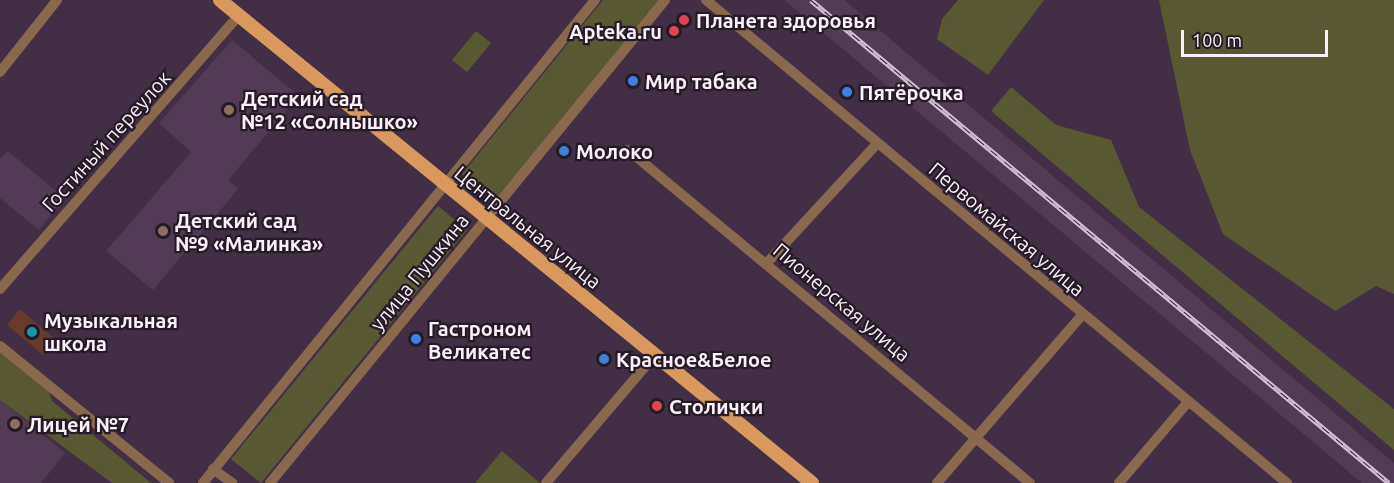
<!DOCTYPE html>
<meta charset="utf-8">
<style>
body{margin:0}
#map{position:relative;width:1394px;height:483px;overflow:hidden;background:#422f45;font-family:Ubuntu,sans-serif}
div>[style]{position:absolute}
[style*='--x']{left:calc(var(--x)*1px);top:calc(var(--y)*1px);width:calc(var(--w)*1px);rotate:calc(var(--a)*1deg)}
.built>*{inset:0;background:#523b54}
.green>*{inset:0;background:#585932}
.building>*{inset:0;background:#683b2c}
.minor>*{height:10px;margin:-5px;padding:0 5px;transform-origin:5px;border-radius:5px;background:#89694d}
.major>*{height:14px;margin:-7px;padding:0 7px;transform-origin:7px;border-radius:7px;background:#d9985d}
.rail>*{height:5px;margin-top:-2.5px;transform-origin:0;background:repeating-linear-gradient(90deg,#241b25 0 9px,#d0c2d1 0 18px);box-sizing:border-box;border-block:2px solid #d0c2d1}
.dots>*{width:16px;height:16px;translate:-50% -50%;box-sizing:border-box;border:3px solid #241b25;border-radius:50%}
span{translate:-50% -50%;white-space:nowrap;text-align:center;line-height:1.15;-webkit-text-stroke:4.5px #241b25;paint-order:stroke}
.poi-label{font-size:20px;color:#fbeffc;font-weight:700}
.left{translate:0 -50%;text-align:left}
.right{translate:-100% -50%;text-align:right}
.street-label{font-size:20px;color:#fbeffc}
.scale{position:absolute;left:1181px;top:30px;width:147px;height:27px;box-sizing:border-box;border:3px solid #fbeffc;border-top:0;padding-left:8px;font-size:18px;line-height:21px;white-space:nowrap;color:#fbeffc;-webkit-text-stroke:4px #241b25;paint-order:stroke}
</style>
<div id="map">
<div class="built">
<div style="clip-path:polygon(784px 0,844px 0,1394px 463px,1394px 483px,1362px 483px)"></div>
<div style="clip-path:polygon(232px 40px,299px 96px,228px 180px,238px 189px,153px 290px,106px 251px,191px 152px,159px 123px)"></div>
<div style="clip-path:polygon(8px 151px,64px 198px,39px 230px,0 198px,0 159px)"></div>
<div style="clip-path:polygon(0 400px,65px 453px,41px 483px,0 483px)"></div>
</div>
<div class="green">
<div style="clip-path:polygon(603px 0,662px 0,495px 202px,462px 174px)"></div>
<div style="clip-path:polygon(958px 0,1044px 0,988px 75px,937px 39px,942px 19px)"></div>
<div style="clip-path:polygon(1159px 0,1394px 0,1394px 294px,1376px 286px,1335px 311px,1223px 234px,1190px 150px)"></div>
<div style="clip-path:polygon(476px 31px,491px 43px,467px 72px,452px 60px)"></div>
<div style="clip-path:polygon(1011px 87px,1056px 125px,1111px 140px,1139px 207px,1394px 409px,1394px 450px,991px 111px)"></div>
<div style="clip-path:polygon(438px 206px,467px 230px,261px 483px,231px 459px)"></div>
<div style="clip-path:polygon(0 350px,48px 389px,52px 401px,151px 483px,112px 483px,0 400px)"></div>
<div style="clip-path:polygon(502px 451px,540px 483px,475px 483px)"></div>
</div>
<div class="building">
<div style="clip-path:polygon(20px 309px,56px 340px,43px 355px,7px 325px)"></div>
</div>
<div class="minor">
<div style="--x:706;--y:0;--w:756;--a:39.74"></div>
<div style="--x:0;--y:72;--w:92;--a:-51.6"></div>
<div style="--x:628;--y:150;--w:522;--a:39.64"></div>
<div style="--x:767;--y:263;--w:162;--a:-47.3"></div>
<div style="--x:0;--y:289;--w:364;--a:-48.9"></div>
<div style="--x:0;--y:346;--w:218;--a:39"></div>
<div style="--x:213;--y:469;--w:24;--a:36"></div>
<div style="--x:203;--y:483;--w:622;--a:-50.94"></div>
<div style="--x:270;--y:483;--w:624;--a:-50.72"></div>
<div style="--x:546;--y:483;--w:167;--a:-49.6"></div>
<div style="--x:937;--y:483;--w:222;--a:-49.2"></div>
<div style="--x:1119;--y:483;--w:105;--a:-49.6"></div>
</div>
<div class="major">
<div style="--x:220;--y:0;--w:764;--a:39.21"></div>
</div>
<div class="rail">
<div style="--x:811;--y:0;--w:753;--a:39.88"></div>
</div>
<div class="dots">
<div style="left:684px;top:20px;background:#e0444e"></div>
<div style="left:674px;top:31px;background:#e0444e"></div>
<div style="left:633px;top:81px;background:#3f7fe0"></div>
<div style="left:847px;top:92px;background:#3f7fe0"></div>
<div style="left:229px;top:110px;background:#8d6e63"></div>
<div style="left:564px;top:151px;background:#3f7fe0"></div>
<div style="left:163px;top:231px;background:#8d6e63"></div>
<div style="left:32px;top:332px;background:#0f9aa8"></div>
<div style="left:416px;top:339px;background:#3f7fe0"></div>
<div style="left:604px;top:359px;background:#3f7fe0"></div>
<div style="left:657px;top:406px;background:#e0444e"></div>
<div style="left:15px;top:424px;background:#8d6e63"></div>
</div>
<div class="poi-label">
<span class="left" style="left:696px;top:20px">Планета здоровья</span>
<span class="right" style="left:662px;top:31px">Apteka.ru</span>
<span class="left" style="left:645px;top:81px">Мир табака</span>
<span class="left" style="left:859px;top:92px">Пятёрочка</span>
<span class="left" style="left:241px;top:110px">Детский сад<br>№12 «Солнышко»</span>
<span class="left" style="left:576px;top:151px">Moлоко</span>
<span class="left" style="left:175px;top:232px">Детский сад<br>№9 «Малинка»</span>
<span class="left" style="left:44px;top:332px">Музыкальная<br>школа</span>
<span class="left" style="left:428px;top:340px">Гастроном<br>Великатес</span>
<span class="left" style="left:616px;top:359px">Красное&amp;Белое</span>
<span class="left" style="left:669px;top:406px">Столички</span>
<span class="left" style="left:27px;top:424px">Лицей №7</span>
</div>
<div class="street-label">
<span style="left:106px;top:141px;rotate:-48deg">Гостиный переулок</span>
<span style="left:528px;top:227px;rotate:39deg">Центральная улица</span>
<span style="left:1007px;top:229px;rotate:40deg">Первомайская улица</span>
<span style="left:419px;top:272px;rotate:-51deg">улица Пушкина</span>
<span style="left:842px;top:302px;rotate:40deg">Пионерская улица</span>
</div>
<div class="scale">100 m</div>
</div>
